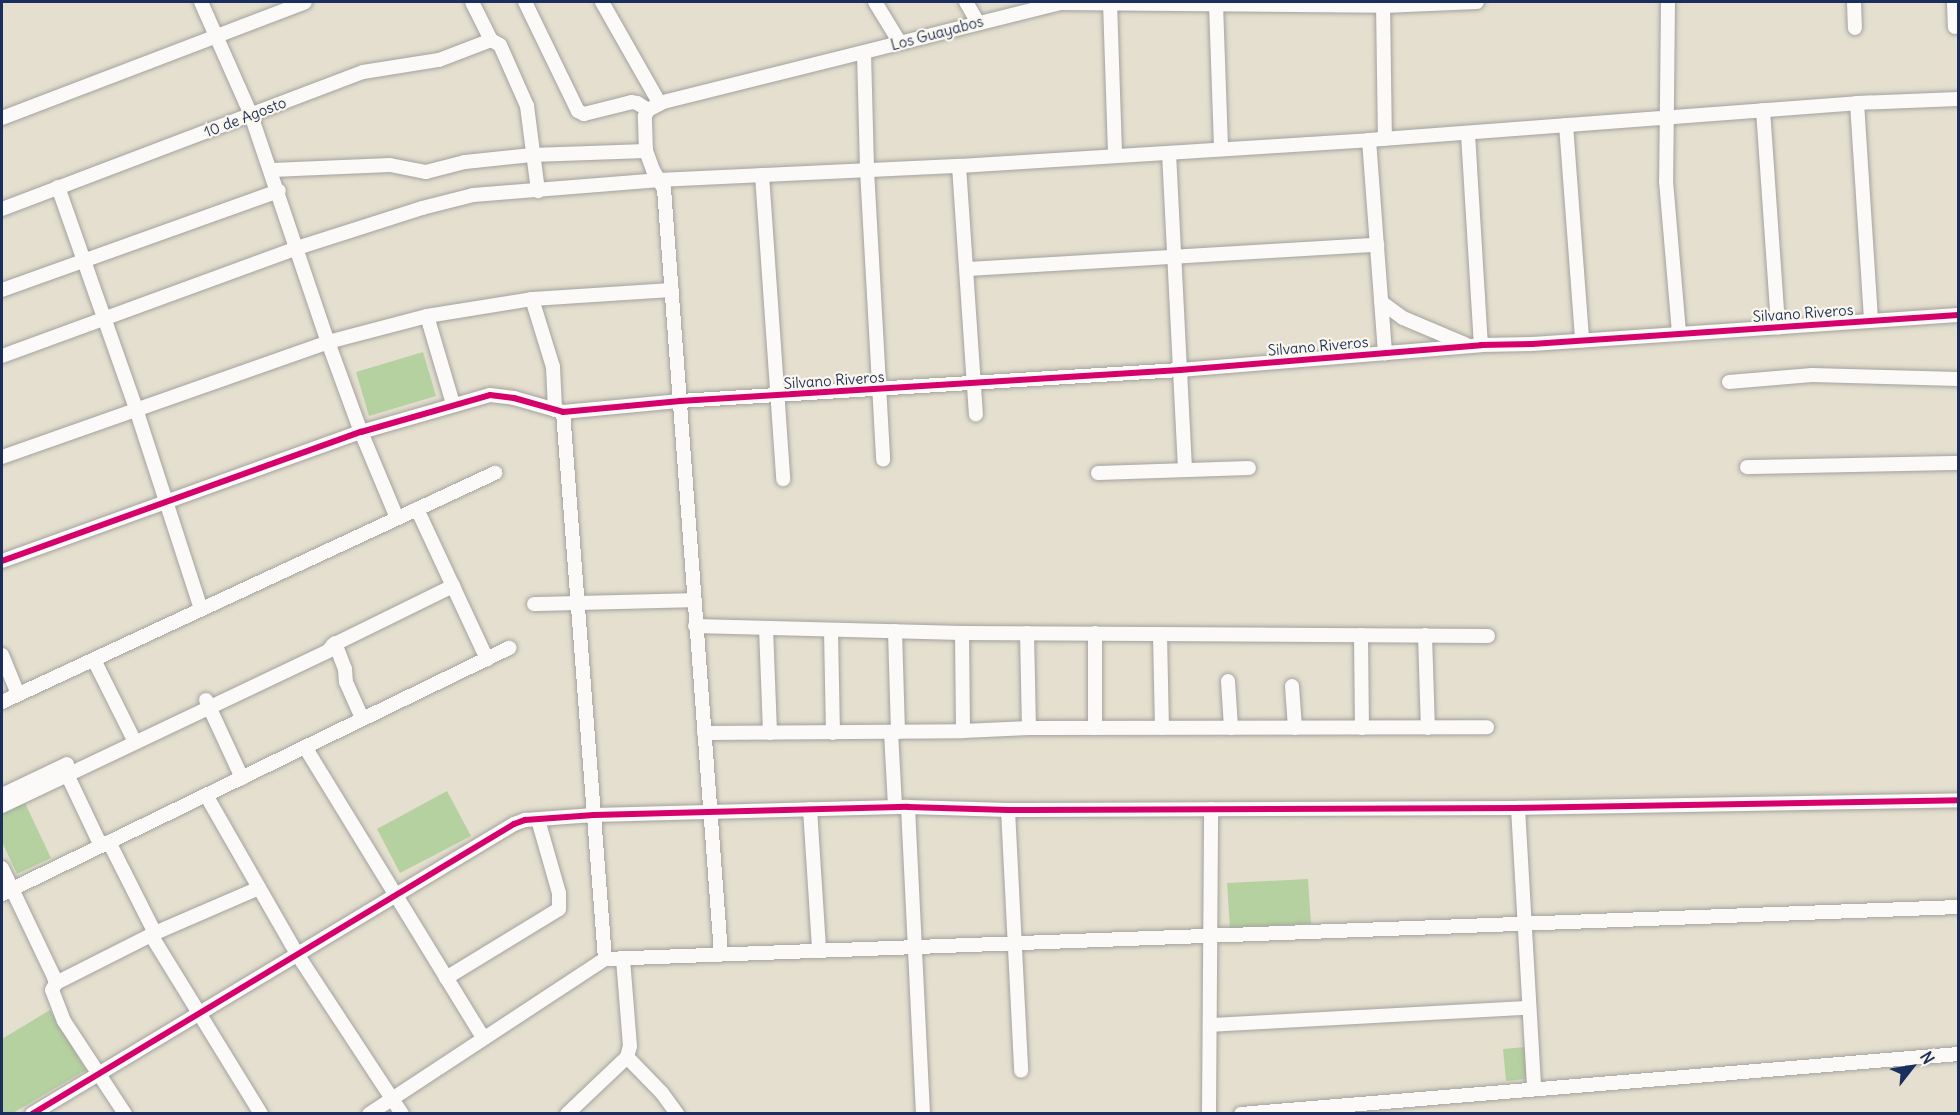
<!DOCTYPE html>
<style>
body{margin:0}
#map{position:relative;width:1960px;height:1115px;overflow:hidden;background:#e4dfce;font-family:Delius,sans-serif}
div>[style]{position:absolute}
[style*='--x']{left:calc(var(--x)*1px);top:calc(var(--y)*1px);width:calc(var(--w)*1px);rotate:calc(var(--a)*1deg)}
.green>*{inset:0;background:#b5d1a0}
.roads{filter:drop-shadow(0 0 2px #a3a29f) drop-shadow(0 0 2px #a3a29f)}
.minor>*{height:14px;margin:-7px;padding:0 7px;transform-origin:7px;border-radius:7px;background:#fbfaf8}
.cycleway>*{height:6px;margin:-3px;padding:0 3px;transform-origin:3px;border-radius:3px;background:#d6006c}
span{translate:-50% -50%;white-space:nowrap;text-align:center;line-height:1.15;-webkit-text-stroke:4.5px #fbf7ec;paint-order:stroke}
.street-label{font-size:15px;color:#1b2f5e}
.frame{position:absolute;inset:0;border:3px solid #1b2f5e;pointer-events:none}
.north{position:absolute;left:1882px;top:1037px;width:60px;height:60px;-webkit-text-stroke:4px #fbf7ec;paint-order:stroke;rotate:59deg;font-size:16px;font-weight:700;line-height:24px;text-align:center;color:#1b2f5e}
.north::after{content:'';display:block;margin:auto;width:21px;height:27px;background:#1b2f5e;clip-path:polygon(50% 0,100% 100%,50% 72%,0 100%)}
</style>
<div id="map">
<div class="green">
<div style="clip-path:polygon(423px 352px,436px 396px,369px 416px,356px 372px)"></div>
<div style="clip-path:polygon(447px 791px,471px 836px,400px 873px,377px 829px)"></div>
<div style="clip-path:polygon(24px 801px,51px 858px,17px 874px,2px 842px,2px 812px)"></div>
<div style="clip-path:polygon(1308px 879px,1311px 924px,1230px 928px,1227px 883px)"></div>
<div style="clip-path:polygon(50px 1010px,86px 1070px,13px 1113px,4px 1113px,2px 1109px,2px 1039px)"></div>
<div style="clip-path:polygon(1525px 1047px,1527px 1079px,1506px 1081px,1503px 1049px)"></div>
</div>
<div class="roads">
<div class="minor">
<div style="--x:201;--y:2;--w:124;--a:66.1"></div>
<div style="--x:251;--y:115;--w:240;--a:71.3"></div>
<div style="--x:328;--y:342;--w:96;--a:69.9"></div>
<div style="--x:361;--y:432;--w:93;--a:67.3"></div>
<div style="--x:472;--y:2;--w:42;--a:63.4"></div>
<div style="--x:491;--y:40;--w:10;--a:29"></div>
<div style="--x:500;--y:45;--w:67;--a:66.1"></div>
<div style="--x:527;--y:106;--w:86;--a:82.6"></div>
<div style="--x:525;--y:2;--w:121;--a:64.1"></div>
<div style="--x:578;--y:111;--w:7;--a:27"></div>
<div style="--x:584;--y:114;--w:49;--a:-14"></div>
<div style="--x:632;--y:102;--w:5;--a:11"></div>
<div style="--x:637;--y:103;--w:13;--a:32"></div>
<div style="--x:602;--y:2;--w:117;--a:60.4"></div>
<div style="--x:875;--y:2;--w:48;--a:58.6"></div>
<div style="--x:966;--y:2;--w:24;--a:60"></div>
<div style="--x:1110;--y:2;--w:154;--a:88.1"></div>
<div style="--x:1383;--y:2;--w:137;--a:89.2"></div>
<div style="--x:1668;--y:2;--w:179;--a:90.6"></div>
<div style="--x:1666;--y:181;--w:153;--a:85.1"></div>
<div style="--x:1854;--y:2;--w:26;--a:88"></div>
<div style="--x:1954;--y:2;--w:25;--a:88"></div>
<div style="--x:1216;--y:4;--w:145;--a:88"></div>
<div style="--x:864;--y:53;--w:117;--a:88.5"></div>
<div style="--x:867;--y:170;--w:290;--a:86.8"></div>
<div style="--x:1857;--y:103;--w:218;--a:86.3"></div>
<div style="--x:1763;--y:110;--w:218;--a:86"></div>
<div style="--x:2;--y:118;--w:324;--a:-20.9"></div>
<div style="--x:1566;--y:125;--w:216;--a:85.7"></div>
<div style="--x:1468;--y:134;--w:211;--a:86.5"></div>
<div style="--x:1369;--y:140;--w:214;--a:85.7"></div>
<div style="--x:1169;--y:153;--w:316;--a:87.1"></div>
<div style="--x:959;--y:166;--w:249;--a:86.1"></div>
<div style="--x:272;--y:170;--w:118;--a:-2.4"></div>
<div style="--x:390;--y:165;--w:37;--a:11"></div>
<div style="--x:426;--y:172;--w:40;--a:-14.4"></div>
<div style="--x:465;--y:162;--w:67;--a:-6"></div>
<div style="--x:532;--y:155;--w:114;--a:-2"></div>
<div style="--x:762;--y:175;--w:305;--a:86"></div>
<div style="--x:58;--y:187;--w:235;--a:70.6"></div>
<div style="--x:136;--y:409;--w:210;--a:72"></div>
<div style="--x:2;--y:209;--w:386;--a:-20.8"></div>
<div style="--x:363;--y:72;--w:77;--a:-9"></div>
<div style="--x:439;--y:60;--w:56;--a:-21"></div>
<div style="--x:967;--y:269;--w:411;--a:-3.4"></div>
<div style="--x:2;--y:290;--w:294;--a:-19.7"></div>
<div style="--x:532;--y:299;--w:71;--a:72.8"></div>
<div style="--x:553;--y:367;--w:43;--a:87.3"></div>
<div style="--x:1381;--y:302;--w:27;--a:36"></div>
<div style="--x:1403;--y:318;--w:67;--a:22.8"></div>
<div style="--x:427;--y:316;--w:92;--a:73.5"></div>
<div style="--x:2;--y:356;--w:314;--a:-20.1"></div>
<div style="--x:297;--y:248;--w:131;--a:-17.7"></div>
<div style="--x:422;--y:208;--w:53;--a:-14.3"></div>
<div style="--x:473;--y:195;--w:188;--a:-4.6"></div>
<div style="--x:660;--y:180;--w:299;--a:-2.7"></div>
<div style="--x:959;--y:166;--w:411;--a:-3.6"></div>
<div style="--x:1369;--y:140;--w:489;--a:-4.3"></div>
<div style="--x:1857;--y:103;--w:101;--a:-2.3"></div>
<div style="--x:1729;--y:382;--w:83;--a:-4.8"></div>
<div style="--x:1812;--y:375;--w:146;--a:1.6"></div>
<div style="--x:563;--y:412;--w:549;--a:85.61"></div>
<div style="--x:2;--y:457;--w:346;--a:-19.4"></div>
<div style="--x:328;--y:342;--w:102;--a:-14.7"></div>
<div style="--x:427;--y:316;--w:106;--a:-9.2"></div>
<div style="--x:532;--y:299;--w:140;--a:-3.7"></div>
<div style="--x:1747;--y:467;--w:211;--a:-1.1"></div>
<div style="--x:1098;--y:473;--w:151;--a:-1.9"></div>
<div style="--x:417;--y:509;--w:166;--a:65"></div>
<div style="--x:2;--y:561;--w:381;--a:-19.8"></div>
<div style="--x:361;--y:432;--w:134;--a:-16"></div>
<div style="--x:490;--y:395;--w:24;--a:7"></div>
<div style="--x:514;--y:398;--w:51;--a:15.9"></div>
<div style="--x:563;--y:412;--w:118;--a:-5.4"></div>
<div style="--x:680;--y:401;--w:501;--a:-3.55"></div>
<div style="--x:1180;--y:370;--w:302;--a:-4.7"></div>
<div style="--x:1481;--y:345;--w:51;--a:-1.1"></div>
<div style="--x:1532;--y:344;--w:427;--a:-3.9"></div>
<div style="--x:534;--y:604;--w:159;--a:-1.4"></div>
<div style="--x:695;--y:626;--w:267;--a:1.5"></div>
<div style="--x:962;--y:633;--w:526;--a:0.33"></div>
<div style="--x:766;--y:628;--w:105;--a:87.8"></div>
<div style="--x:831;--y:630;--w:103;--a:88.9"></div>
<div style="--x:895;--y:631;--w:101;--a:88.3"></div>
<div style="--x:962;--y:633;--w:98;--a:89.4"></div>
<div style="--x:1027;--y:633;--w:95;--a:88.8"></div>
<div style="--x:1095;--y:633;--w:95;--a:90"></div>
<div style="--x:1160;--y:634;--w:94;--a:88.8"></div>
<div style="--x:1361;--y:635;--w:93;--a:89.4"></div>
<div style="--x:1425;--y:635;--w:93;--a:88.2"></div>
<div style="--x:335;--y:643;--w:28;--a:69"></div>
<div style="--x:345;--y:669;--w:13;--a:86"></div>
<div style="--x:346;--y:682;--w:39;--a:66"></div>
<div style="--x:2;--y:655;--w:42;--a:67.7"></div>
<div style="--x:94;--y:660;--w:92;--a:63.4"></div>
<div style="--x:1228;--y:681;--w:47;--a:86.3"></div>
<div style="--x:1292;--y:686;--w:42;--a:85.9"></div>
<div style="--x:206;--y:700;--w:86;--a:65.2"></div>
<div style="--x:2;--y:702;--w:544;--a:-24.92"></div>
<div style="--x:891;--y:732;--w:75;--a:86.9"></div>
<div style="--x:704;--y:733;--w:259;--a:-0.4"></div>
<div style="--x:963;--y:731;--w:66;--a:-2.6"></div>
<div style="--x:1029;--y:728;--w:458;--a:-0.1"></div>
<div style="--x:305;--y:747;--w:341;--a:58.5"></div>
<div style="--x:64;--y:768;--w:86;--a:64.6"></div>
<div style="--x:2;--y:795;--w:72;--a:-25.5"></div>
<div style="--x:206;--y:795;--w:183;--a:60.2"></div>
<div style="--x:297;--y:954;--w:191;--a:56.7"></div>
<div style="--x:2;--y:806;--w:361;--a:-25.4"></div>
<div style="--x:328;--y:651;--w:8;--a:-50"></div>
<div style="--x:333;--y:645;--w:134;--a:-26.2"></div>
<div style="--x:908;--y:807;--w:307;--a:87.2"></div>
<div style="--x:1518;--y:808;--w:281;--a:86.7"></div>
<div style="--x:810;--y:809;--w:140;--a:86.3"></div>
<div style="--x:1008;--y:810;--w:261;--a:87.1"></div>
<div style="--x:109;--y:842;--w:102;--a:63.2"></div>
<div style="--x:2;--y:868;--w:121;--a:64.5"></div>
<div style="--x:54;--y:977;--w:6;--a:72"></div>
<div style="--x:56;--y:983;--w:8;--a:120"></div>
<div style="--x:52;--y:990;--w:33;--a:69"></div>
<div style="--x:64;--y:1021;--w:111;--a:56.7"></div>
<div style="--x:2;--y:894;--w:564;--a:-25.88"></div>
<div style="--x:151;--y:935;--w:210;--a:58.4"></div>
<div style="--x:721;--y:954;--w:767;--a:-94.26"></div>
<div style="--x:664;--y:189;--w:22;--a:-120"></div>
<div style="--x:653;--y:170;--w:20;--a:-110"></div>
<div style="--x:646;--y:151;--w:35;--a:-92"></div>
<div style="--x:645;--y:116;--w:7;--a:-63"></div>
<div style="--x:648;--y:110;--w:17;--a:-28"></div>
<div style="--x:663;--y:102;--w:408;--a:-14"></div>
<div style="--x:1059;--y:3;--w:324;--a:0.5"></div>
<div style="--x:1383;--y:6;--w:94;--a:-2.4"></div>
<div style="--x:446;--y:978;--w:132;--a:-31.4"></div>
<div style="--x:559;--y:909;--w:16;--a:-90"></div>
<div style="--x:559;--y:893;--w:76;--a:-106"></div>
<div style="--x:56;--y:983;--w:111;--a:-26.8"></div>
<div style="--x:155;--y:933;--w:113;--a:-23.4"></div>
<div style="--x:1210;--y:1025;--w:319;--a:-3.1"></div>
<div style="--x:627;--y:1057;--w:50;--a:45.8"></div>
<div style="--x:662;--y:1093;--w:26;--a:54"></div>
<div style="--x:32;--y:1114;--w:563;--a:-31.03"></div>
<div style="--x:514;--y:824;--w:12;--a:-20"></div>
<div style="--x:525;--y:820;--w:69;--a:-4.1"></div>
<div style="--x:594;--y:815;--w:314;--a:-1.5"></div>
<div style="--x:908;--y:807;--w:100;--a:1.7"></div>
<div style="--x:1008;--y:810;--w:510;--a:-0.22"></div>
<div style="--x:1518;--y:808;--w:440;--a:-1"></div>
<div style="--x:369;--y:1114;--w:282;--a:-33.3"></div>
<div style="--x:605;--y:959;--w:1354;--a:-2.2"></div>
<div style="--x:567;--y:1114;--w:83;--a:-43.5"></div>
<div style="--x:627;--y:1057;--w:11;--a:-75"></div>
<div style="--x:630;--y:1046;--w:87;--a:-94.6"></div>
<div style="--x:1209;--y:1114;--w:305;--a:-89.6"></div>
<div style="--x:1241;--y:1114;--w:720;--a:-4.78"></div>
</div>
</div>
<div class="cycleway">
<div style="--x:2;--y:561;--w:381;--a:-19.8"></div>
<div style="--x:361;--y:432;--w:134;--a:-16"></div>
<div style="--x:490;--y:395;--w:24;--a:7"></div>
<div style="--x:514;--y:398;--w:51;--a:15.9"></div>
<div style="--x:563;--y:412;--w:118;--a:-5.4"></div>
<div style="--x:680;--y:401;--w:501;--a:-3.55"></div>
<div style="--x:1180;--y:370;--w:302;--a:-4.7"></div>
<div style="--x:1481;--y:345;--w:51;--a:-1.1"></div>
<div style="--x:1532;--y:344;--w:427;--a:-3.9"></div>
<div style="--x:32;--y:1114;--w:563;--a:-31.03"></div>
<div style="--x:514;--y:824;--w:12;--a:-20"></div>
<div style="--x:525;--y:820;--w:69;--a:-4.1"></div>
<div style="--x:594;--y:815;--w:314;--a:-1.5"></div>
<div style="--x:908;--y:807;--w:100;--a:1.7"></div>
<div style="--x:1008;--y:810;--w:510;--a:-0.22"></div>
<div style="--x:1518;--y:808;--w:440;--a:-1"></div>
</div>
<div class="street-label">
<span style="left:937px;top:33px;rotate:-15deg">Los Guayabos</span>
<span style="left:245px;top:117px;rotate:-21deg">10 de Agosto</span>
<span style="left:1803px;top:313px;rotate:-4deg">Silvano Riveros</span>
<span style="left:1318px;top:346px;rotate:-5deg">Silvano Riveros</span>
<span style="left:834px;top:380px;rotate:-4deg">Silvano Riveros</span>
</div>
<div class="frame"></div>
<div class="north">N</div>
</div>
